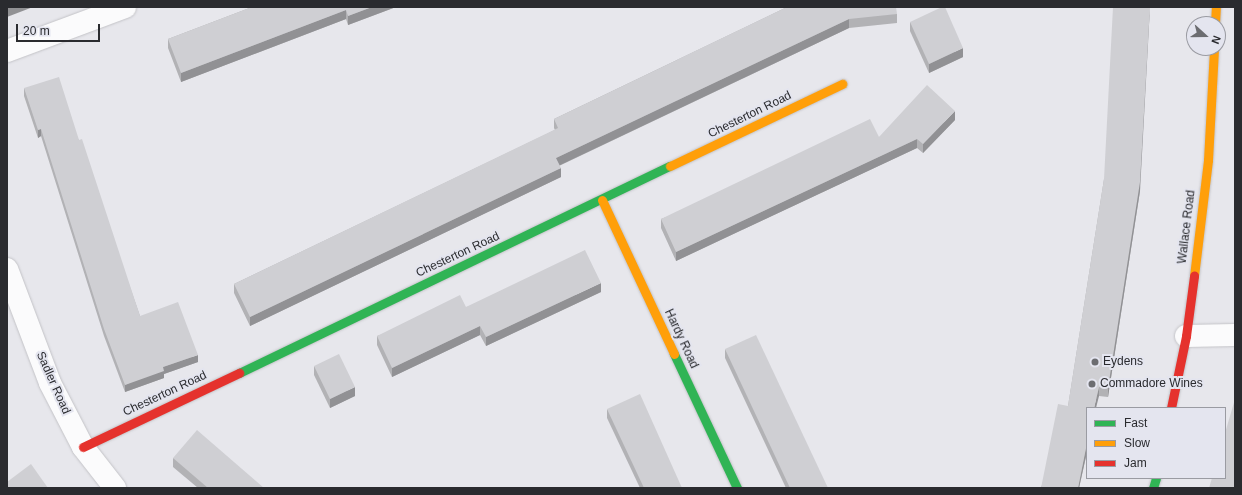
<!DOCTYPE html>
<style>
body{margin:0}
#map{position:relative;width:1242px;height:495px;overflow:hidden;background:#e7e7ec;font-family:Arial,sans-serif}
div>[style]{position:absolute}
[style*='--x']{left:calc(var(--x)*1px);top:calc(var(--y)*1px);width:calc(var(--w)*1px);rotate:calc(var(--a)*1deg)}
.roads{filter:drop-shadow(0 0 1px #c3c3c7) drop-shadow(0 0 1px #c3c3c7)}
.street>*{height:22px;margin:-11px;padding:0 11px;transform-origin:11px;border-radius:11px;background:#fbfbfc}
.fast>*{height:9px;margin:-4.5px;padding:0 4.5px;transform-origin:4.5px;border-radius:4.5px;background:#30b455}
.slow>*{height:9px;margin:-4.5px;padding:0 4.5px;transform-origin:4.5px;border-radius:4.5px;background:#ff9f0a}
.jam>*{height:9px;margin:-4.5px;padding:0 4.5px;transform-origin:4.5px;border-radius:4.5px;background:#e5322d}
.wall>*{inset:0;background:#b2b2b5}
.shaded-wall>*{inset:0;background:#919194}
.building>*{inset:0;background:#cfcfd3}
.dots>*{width:11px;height:11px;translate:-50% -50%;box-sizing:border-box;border:2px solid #e4e5ef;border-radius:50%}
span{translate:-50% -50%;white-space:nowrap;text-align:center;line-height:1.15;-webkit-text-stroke:4px #e4e5ef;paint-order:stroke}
.street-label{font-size:12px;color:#2a2b2f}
.poi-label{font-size:12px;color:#2a2b2f}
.left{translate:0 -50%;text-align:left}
.frame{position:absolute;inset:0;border:8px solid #2a2b2f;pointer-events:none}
.legend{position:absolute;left:1086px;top:407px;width:140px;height:72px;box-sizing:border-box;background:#e4e5ef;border:1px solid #9a9ba2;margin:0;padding:5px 7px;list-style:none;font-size:12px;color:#2a2b2f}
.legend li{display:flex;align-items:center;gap:8px;height:20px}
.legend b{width:20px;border:1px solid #9a9ba2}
.north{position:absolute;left:1186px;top:16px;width:40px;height:40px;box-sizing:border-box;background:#e4e5ef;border:1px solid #9a9ba2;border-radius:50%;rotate:111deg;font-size:11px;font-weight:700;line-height:16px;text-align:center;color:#2a2b2f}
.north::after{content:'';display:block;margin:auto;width:14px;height:18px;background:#6c6d71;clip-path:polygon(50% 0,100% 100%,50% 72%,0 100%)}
.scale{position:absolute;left:16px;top:24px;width:84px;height:18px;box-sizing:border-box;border:2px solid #2a2b2f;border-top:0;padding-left:5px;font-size:12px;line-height:14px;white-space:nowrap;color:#2a2b2f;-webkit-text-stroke:3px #e4e5ef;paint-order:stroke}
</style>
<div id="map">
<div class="roads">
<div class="street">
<div style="--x:7;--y:51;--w:126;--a:-20.4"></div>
<div style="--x:7;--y:269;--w:122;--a:69.3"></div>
<div style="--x:50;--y:383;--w:72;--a:62.7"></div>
<div style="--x:83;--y:447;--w:52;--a:52"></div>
<div style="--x:1186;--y:336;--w:49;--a:-1.2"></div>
</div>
<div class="fast">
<div style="--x:674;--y:354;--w:148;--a:64.8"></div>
<div style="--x:239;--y:373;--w:478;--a:-25.7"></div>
<div style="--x:1153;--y:488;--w:10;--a:-73"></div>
</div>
<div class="slow">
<div style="--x:1215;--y:24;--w:17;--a:-87"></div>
<div style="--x:670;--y:166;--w:191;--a:-25.5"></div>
<div style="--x:602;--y:200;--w:170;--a:64.9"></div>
<div style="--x:1194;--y:276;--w:117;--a:-83.1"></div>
<div style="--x:1208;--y:160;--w:112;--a:-86.9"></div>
</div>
<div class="jam">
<div style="--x:1171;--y:408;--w:74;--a:-78.2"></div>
<div style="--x:1186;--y:336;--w:61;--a:-82.4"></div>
<div style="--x:83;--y:447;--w:173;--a:-25.4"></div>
</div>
</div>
<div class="wall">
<div style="clip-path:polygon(252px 7px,396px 7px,348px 25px,346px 19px,181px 82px,168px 48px,168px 39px)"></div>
<div style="clip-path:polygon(787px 7px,897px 14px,897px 23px,849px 28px,559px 166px,561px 177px,250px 326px,234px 293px,234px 284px,555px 130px,554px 128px,554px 119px)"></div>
<div style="clip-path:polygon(910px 22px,963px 57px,929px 73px,910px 31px)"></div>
<div style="clip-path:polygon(24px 88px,79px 140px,140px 316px,198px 362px,164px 374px,164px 378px,125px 392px,104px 336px,41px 136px,38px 138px,24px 96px)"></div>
<div style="clip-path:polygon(955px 120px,923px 153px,917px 148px,676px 261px,661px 228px,661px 219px,879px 137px)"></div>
<div style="clip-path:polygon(1104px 179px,1140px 191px,1108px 397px,1099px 396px,1087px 408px,1087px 452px,1079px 488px,1041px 488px,1068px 406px)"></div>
<div style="clip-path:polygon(601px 292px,486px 346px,480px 335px,392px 377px,377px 345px,377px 336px,466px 307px)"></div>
<div style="clip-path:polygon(725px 349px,828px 488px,786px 488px,725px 358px)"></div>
<div style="clip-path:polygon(314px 366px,355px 396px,330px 408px,314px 375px)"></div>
<div style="clip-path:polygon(607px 409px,682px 488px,640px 488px,607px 418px)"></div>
<div style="clip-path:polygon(173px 458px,264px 488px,198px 488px,173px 467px)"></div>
</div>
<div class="shaded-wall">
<div style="clip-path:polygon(9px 7px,33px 7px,7px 17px,7px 8px)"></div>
<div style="clip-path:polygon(372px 7px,396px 7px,348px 25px,348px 16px)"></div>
<div style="clip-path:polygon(1150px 7px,1140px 191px,1108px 397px,1108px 388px)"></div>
<div style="clip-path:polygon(346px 10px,346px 19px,181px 82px,181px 73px)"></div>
<div style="clip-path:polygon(849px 19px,849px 28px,556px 167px,556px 158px)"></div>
<div style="clip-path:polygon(963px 48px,963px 57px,929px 73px,929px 64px)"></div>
<div style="clip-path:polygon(955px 111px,955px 120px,923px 153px,923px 144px)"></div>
<div style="clip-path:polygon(41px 129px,41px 136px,38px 138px,38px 130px)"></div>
<div style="clip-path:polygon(917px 139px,917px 148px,676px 261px,676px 252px)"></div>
<div style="clip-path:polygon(561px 168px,561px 177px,250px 326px,250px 317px)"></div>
<div style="clip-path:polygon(601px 283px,601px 292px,486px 346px,486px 337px)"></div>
<div style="clip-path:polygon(480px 326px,480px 335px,392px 377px,392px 368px)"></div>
<div style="clip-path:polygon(198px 355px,198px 362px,164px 374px,164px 378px,125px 392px,125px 385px,163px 367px)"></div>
<div style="clip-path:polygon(355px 387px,355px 396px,330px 408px,330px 399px)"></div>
<div style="clip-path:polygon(1099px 387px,1099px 396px,1096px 408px,1094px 408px)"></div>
<div style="clip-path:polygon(1087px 443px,1087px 452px,1079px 488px,1078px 488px)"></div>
</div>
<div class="building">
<div style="clip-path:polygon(252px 7px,372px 7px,348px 16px,346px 10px,181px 73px,168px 39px)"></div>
<div style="clip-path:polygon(787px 7px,896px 7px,897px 14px,849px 19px,556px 158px,561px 168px,250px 317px,234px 284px,558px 128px,554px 119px)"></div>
<div style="clip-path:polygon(942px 7px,945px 7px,963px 48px,929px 64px,910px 22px)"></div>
<div style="clip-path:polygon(1113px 7px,1150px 7px,1140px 182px,1108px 388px,1099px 387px,1094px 408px,1087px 408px,1087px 443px,1078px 488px,1041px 488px,1058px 404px,1068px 406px,1104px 179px)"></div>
<div style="clip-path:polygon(59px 77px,79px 140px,82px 139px,140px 316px,178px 302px,198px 355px,163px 367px,164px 371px,125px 385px,104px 329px,41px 129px,38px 130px,24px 88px)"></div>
<div style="clip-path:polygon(927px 85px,955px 111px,923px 144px,917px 139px,676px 252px,661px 219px,870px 119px,879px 137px)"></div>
<div style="clip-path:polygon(585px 250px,601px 283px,486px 337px,480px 326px,392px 368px,377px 336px,460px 295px,466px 307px)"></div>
<div style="clip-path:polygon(756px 335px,828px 488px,790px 488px,725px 349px)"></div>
<div style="clip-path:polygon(339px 354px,355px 387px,330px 399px,314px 366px)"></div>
<div style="clip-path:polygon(640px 394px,682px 488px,644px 488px,607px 409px)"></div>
<div style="clip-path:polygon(1235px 399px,1235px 488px,1209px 488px,1212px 478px,1225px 478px,1225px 433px)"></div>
<div style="clip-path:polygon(197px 430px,264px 488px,208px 488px,173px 458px)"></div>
<div style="clip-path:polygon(31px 464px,48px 488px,7px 488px,7px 482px)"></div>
</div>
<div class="dots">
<div style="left:1095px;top:362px;background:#6c6d71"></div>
<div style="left:1092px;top:384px;background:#6c6d71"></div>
</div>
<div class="street-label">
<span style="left:750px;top:115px;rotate:-26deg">Chesterton Road</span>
<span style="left:1187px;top:227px;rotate:-83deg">Wallace Road</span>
<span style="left:458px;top:255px;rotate:-25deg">Chesterton Road</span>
<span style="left:681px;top:339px;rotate:65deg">Hardy Road</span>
<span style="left:53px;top:383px;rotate:66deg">Sadler Road</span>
<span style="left:165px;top:394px;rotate:-25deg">Chesterton Road</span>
</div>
<div class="poi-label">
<span class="left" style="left:1103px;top:362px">Eydens</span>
<span class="left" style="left:1100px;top:384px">Commadore Wines</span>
</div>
<div class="frame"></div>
<ul class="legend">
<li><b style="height:5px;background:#30b455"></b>Fast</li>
<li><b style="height:5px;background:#ff9f0a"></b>Slow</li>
<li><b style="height:5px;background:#e5322d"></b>Jam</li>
</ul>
<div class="north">N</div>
<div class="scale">20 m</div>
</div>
